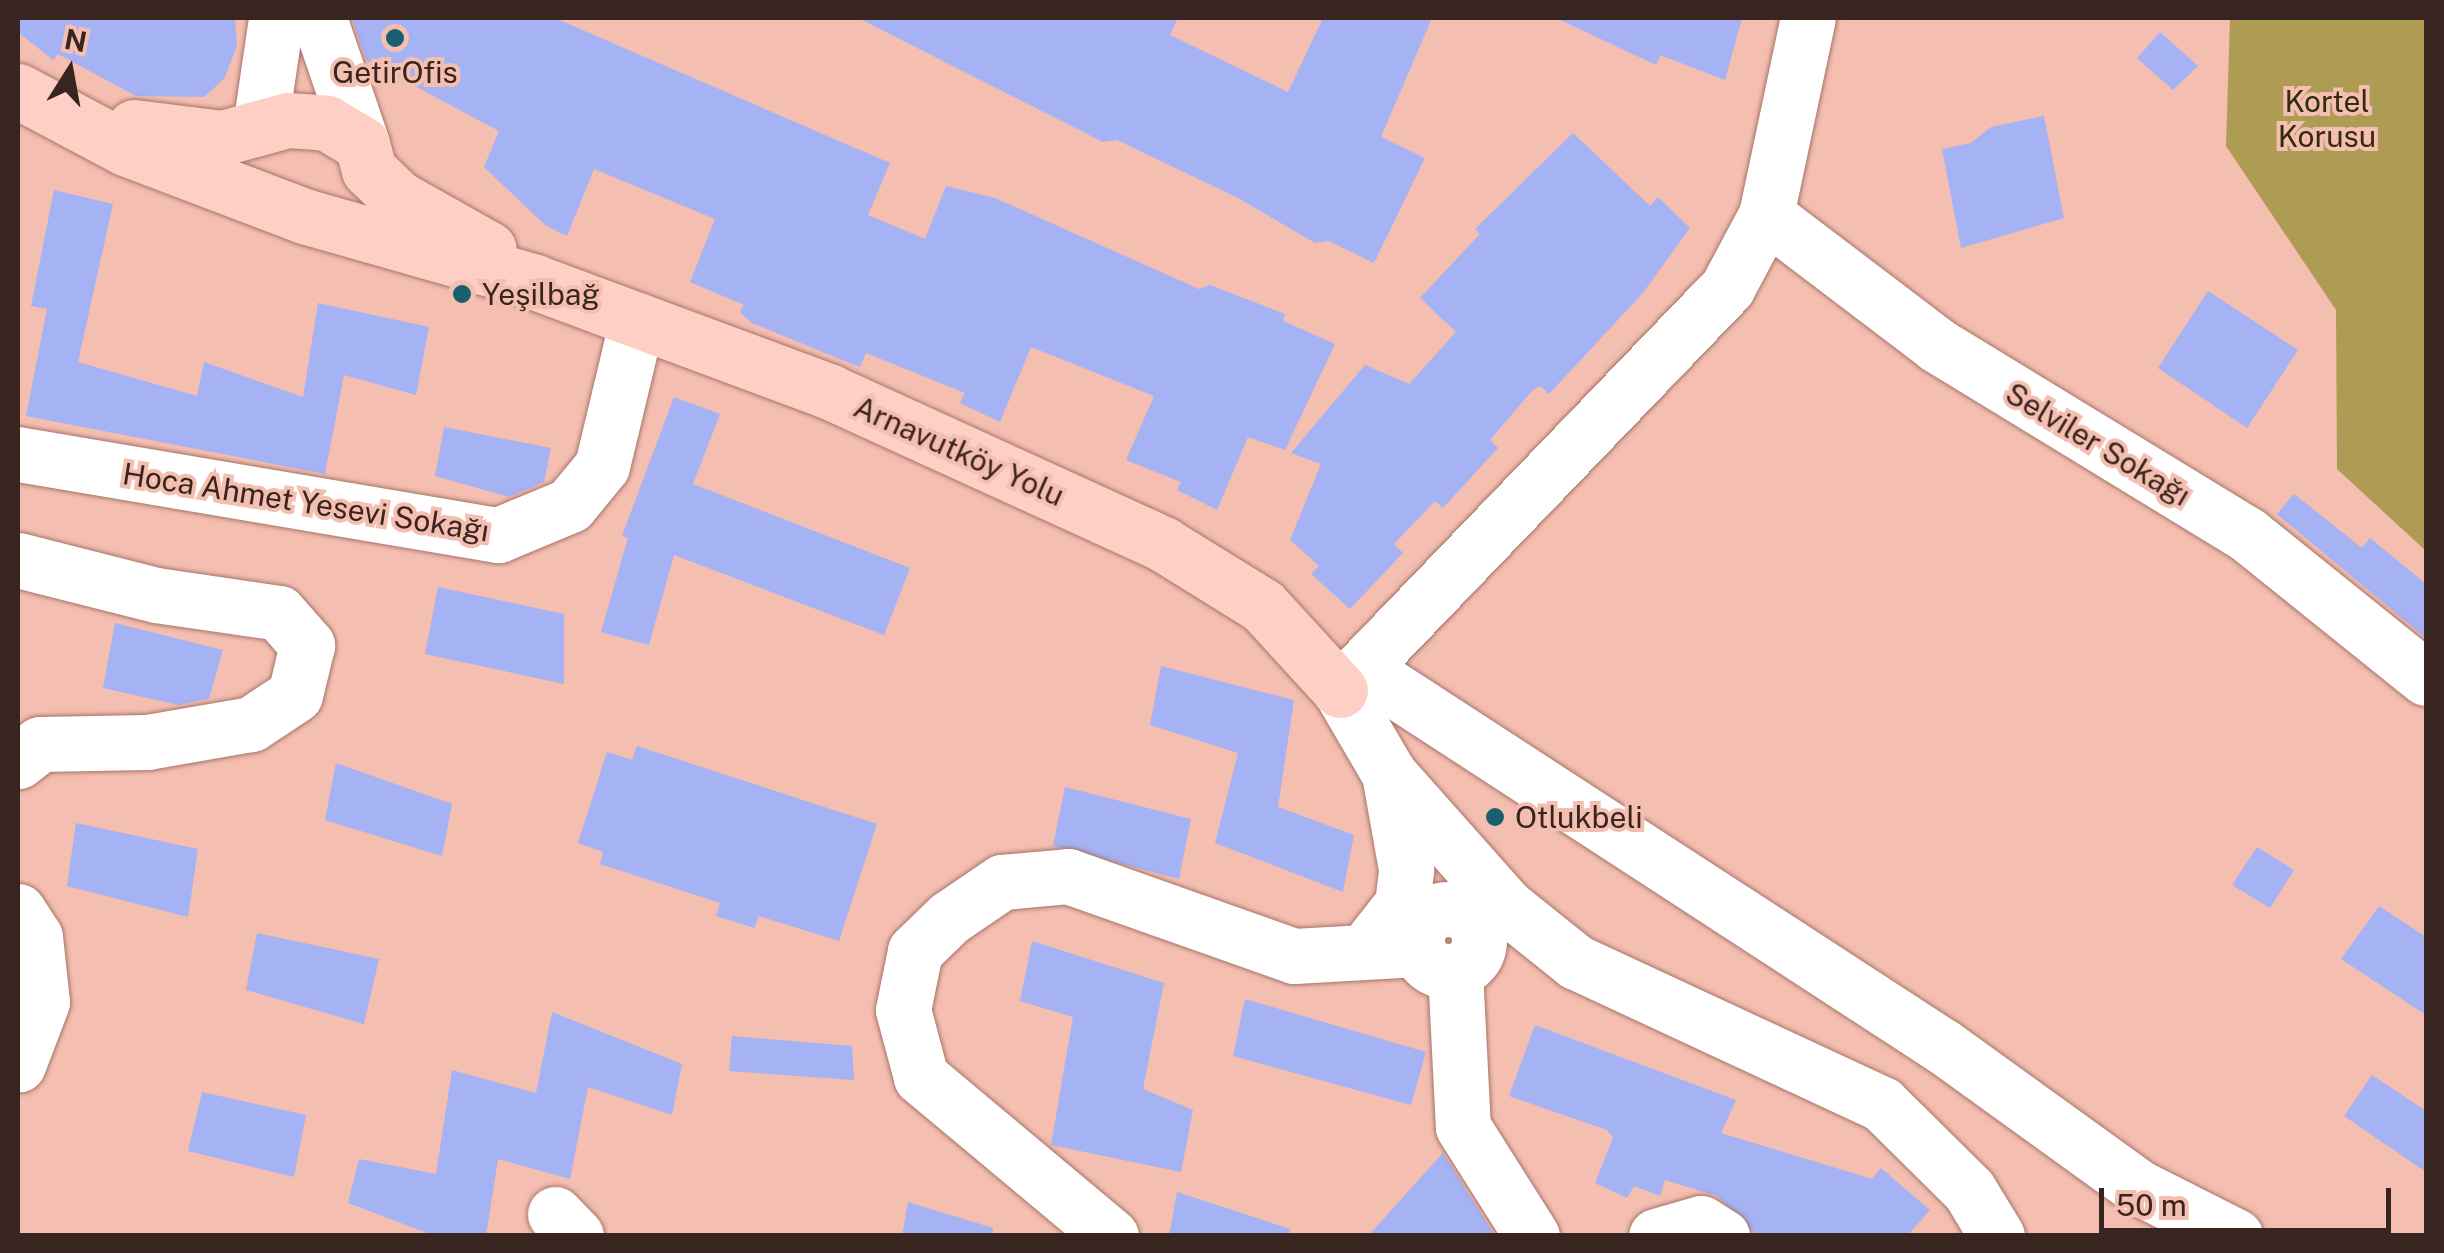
<!DOCTYPE html>
<meta charset="utf-8">
<style>
body{margin:0}
#map{position:relative;width:2444px;height:1253px;overflow:hidden;background:#f4beb0;font-family:"Public Sans",sans-serif}
div>[style]{position:absolute}
[style*='--x']{left:calc(var(--x)*1px);top:calc(var(--y)*1px);width:calc(var(--w)*1px);rotate:calc(var(--a)*1deg)}
.forest>*{inset:0;background:#ae9c55}
.building>*{inset:0;background:#a5b2f3}
.roads{filter:drop-shadow(0 0 2px #a77569) drop-shadow(0 0 2px #a77569)}
.minor>*{height:55px;margin:-27.5px;padding:0 27.5px;transform-origin:27.5px;border-radius:27.5px;background:#fff}
.minor>.ring{margin:-27.5px;padding:0;box-sizing:content-box;background:none;border:55px solid #fff;border-radius:50%}
.major>*{height:55px;margin:-27.5px;padding:0 27.5px;transform-origin:27.5px;border-radius:27.5px;background:#fed0c5}
.dots>*{width:28px;height:28px;translate:-50% -50%;box-sizing:border-box;border:5px solid #f4beb0;border-radius:50%}
span{translate:-50% -50%;white-space:nowrap;text-align:center;line-height:1.15;-webkit-text-stroke:8px #f4beb0;paint-order:stroke}
.poi-label{font-size:30px;color:#39251f}
.left{translate:0 -50%;text-align:left}
.park-label{font-size:30px;color:#342c0c}
.street-label{font-size:30px;color:#39251f}
.frame{position:absolute;inset:0;border:20px solid #39251f;pointer-events:none}
.north{position:absolute;left:20px;top:20px;width:100px;height:100px;-webkit-text-stroke:8px #f4beb0;paint-order:stroke;rotate:11deg;font-size:28px;font-weight:700;line-height:40px;text-align:center;color:#39251f}
.north::after{content:'';display:block;margin:auto;width:35px;height:45px;background:#39251f;clip-path:polygon(50% 0,100% 100%,50% 72%,0 100%)}
.scale{position:absolute;left:2099px;top:1188px;width:292px;height:45px;box-sizing:border-box;border:5px solid #39251f;border-top:0;padding-left:12px;font-size:30px;line-height:35px;white-space:nowrap;color:#39251f;-webkit-text-stroke:8px #f4beb0;paint-order:stroke}
</style>
<div id="map">
<div class="forest">
<div style="clip-path:polygon(2230px 18px,2426px 18px,2426px 551px,2337px 469px,2336px 310px,2226px 146px)"></div>
</div>
<div class="building">
<div style="clip-path:polygon(18px 18px,235px 18px,237px 46px,224px 79px,204px 97px,136px 96px,58px 54px,53px 60px,18px 32px)"></div>
<div style="clip-path:polygon(352px 18px,557px 19px,890px 163px,868px 215px,925px 239px,946px 186px,995px 198px,1199px 289px,1210px 285px,1285px 314px,1283px 321px,1335px 344px,1285px 450px,1248px 437px,1217px 510px,1177px 490px,1181px 482px,1126px 460px,1154px 396px,1031px 347px,1000px 422px,960px 403px,965px 393px,866px 353px,860px 367px,825px 353px,752px 323px,740px 312px,744px 305px,690px 282px,715px 219px,594px 169px,567px 236px,545px 225px,484px 167px,499px 131px,366px 60px)"></div>
<div style="clip-path:polygon(858px 18px,1178px 18px,1170px 35px,1288px 92px,1323px 18px,1432px 18px,1381px 137px,1425px 158px,1374px 263px,1329px 241px,1315px 243px,1238px 198px,1117px 140px,1103px 142px)"></div>
<div style="clip-path:polygon(1556px 18px,1742px 18px,1725px 80px,1660px 55px,1656px 65px)"></div>
<div style="clip-path:polygon(2160px 32px,2198px 66px,2173px 90px,2137px 58px)"></div>
<div style="clip-path:polygon(2044px 116px,2064px 218px,1961px 248px,1942px 149px,1971px 143px,1991px 127px)"></div>
<div style="clip-path:polygon(1573px 133px,1650px 206px,1658px 197px,1690px 228px,1642px 294px,1549px 394px,1540px 386px,1532px 391px,1490px 440px,1498px 448px,1443px 508px,1435px 501px,1394px 544px,1403px 553px,1350px 609px,1311px 574px,1319px 566px,1290px 540px,1321px 464px,1291px 453px,1365px 365px,1409px 384px,1456px 332px,1420px 298px,1480px 234px,1475px 229px)"></div>
<div style="clip-path:polygon(54px 190px,113px 204px,78px 362px,197px 396px,204px 362px,303px 397px,318px 303px,429px 327px,416px 395px,344px 375px,325px 474px,26px 416px,47px 309px,31px 306px)"></div>
<div style="clip-path:polygon(2208px 291px,2298px 350px,2247px 428px,2158px 368px)"></div>
<div style="clip-path:polygon(674px 397px,720px 414px,693px 484px,910px 568px,884px 635px,674px 555px,649px 645px,601px 632px,628px 538px,622px 536px)"></div>
<div style="clip-path:polygon(444px 427px,551px 448px,544px 482px,509px 497px,435px 476px)"></div>
<div style="clip-path:polygon(2294px 494px,2362px 548px,2370px 538px,2426px 584px,2426px 638px,2277px 514px)"></div>
<div style="clip-path:polygon(438px 587px,564px 614px,564px 684px,425px 654px)"></div>
<div style="clip-path:polygon(115px 623px,223px 650px,209px 699px,179px 705px,103px 688px)"></div>
<div style="clip-path:polygon(1161px 666px,1294px 700px,1278px 807px,1354px 835px,1343px 892px,1215px 843px,1238px 753px,1150px 725px)"></div>
<div style="clip-path:polygon(637px 746px,877px 824px,839px 941px,759px 916px,754px 928px,716px 916px,720px 903px,600px 864px,603px 852px,578px 843px,607px 752px,632px 760px)"></div>
<div style="clip-path:polygon(336px 763px,452px 804px,442px 856px,325px 820px)"></div>
<div style="clip-path:polygon(1065px 787px,1191px 819px,1179px 879px,1053px 846px)"></div>
<div style="clip-path:polygon(76px 823px,198px 849px,188px 917px,67px 886px)"></div>
<div style="clip-path:polygon(2257px 847px,2294px 870px,2270px 908px,2232px 885px)"></div>
<div style="clip-path:polygon(2379px 906px,2426px 937px,2426px 1015px,2341px 959px)"></div>
<div style="clip-path:polygon(257px 933px,379px 959px,364px 1024px,246px 990px)"></div>
<div style="clip-path:polygon(1032px 941px,1164px 983px,1143px 1089px,1193px 1110px,1181px 1172px,1051px 1145px,1073px 1017px,1020px 1001px)"></div>
<div style="clip-path:polygon(1245px 999px,1426px 1052px,1411px 1105px,1233px 1056px)"></div>
<div style="clip-path:polygon(552px 1012px,682px 1064px,672px 1115px,588px 1087px,570px 1179px,498px 1159px,486px 1236px,435px 1236px,348px 1203px,359px 1159px,436px 1174px,452px 1070px,536px 1093px)"></div>
<div style="clip-path:polygon(1535px 1025px,1736px 1100px,1721px 1133px,1872px 1179px,1881px 1168px,1930px 1210px,1907px 1236px,1757px 1236px,1717px 1196px,1665px 1180px,1660px 1196px,1634px 1186px,1627px 1198px,1595px 1183px,1613px 1138px,1607px 1130px,1509px 1096px)"></div>
<div style="clip-path:polygon(732px 1036px,852px 1046px,854px 1080px,729px 1071px)"></div>
<div style="clip-path:polygon(2372px 1075px,2426px 1111px,2426px 1172px,2344px 1116px)"></div>
<div style="clip-path:polygon(202px 1092px,306px 1115px,294px 1177px,188px 1151px)"></div>
<div style="clip-path:polygon(1443px 1153px,1495px 1236px,1368px 1236px,1422px 1176px)"></div>
<div style="clip-path:polygon(1177px 1192px,1290px 1229px,1289px 1236px,1169px 1236px)"></div>
<div style="clip-path:polygon(908px 1202px,993px 1228px,992px 1236px,902px 1236px)"></div>
</div>
<div class="roads">
<div class="minor">
<div style="--x:319;--y:18;--w:133;--a:71.2"></div>
<div style="--x:260;--y:127;--w:110;--a:-81.6"></div>
<div style="--x:1766;--y:215;--w:215;--a:37.2"></div>
<div style="--x:1937;--y:345;--w:364;--a:31.4"></div>
<div style="--x:2248;--y:535;--w:228;--a:38.8"></div>
<div style="--x:18;--y:454;--w:487;--a:9.6"></div>
<div style="--x:498;--y:535;--w:78;--a:-22.6"></div>
<div style="--x:570;--y:505;--w:50;--a:-50.6"></div>
<div style="--x:602;--y:466;--w:150;--a:-76.5"></div>
<div style="--x:18;--y:560;--w:142;--a:14.2"></div>
<div style="--x:156;--y:595;--w:124;--a:8.3"></div>
<div style="--x:279;--y:613;--w:43;--a:48.8"></div>
<div style="--x:307;--y:645;--w:51;--a:103.5"></div>
<div style="--x:295;--y:695;--w:53;--a:146.6"></div>
<div style="--x:251;--y:724;--w:106;--a:170.2"></div>
<div style="--x:147;--y:742;--w:107;--a:178.9"></div>
<div style="--x:40;--y:744;--w:28;--a:142"></div>
<div style="--x:1361;--y:668;--w:695;--a:33.03"></div>
<div style="--x:1944;--y:1047;--w:239;--a:35.8"></div>
<div style="--x:2138;--y:1187;--w:109;--a:26.8"></div>
<div style="--x:1340;--y:690;--w:97;--a:59.7"></div>
<div style="--x:1389;--y:774;--w:176;--a:48.4"></div>
<div style="--x:1506;--y:906;--w:90;--a:38.7"></div>
<div style="--x:1576;--y:962;--w:337;--a:24.9"></div>
<div style="--x:1882;--y:1104;--w:122;--a:44.7"></div>
<div style="--x:1969;--y:1190;--w:54;--a:58.7"></div>
<div style="--x:1340;--y:690;--w:558;--a:-46.09"></div>
<div style="--x:1727;--y:288;--w:83;--a:-61.9"></div>
<div style="--x:1766;--y:215;--w:201;--a:-78"></div>
<div class="ring" style="left:1417px;top:909px;width:7px;height:7px"></div>
<div style="--x:18;--y:911;--w:31;--a:57"></div>
<div style="--x:35;--y:937;--w:65;--a:83.9"></div>
<div style="--x:42;--y:1002;--w:67;--a:110.9"></div>
<div style="--x:1368;--y:947;--w:55;--a:-51.7"></div>
<div style="--x:1402;--y:904;--w:35;--a:-83"></div>
<div style="--x:1406;--y:869;--w:97;--a:-100.1"></div>
<div style="--x:1455;--y:971;--w:156;--a:87.1"></div>
<div style="--x:1463;--y:1127;--w:129;--a:57.7"></div>
<div style="--x:555;--y:1214;--w:30;--a:46"></div>
<div style="--x:1111;--y:1236;--w:248;--a:-140.1"></div>
<div style="--x:921;--y:1077;--w:69;--a:-105"></div>
<div style="--x:903;--y:1010;--w:60;--a:-78.5"></div>
<div style="--x:915;--y:951;--w:47;--a:-44.1"></div>
<div style="--x:949;--y:918;--w:64;--a:-34.2"></div>
<div style="--x:1002;--y:882;--w:66;--a:-5.2"></div>
<div style="--x:1068;--y:876;--w:240;--a:19.5"></div>
<div style="--x:1294;--y:956;--w:124;--a:-3.2"></div>
<div style="--x:1656;--y:1236;--w:47;--a:-16.1"></div>
<div style="--x:1701;--y:1223;--w:25;--a:32"></div>
</div>
<div class="major">
<div style="--x:18;--y:91;--w:121;--a:28"></div>
<div style="--x:125;--y:148;--w:191;--a:20.8"></div>
<div style="--x:304;--y:216;--w:240;--a:15.9"></div>
<div style="--x:535;--y:282;--w:315;--a:20.4"></div>
<div style="--x:830;--y:392;--w:366;--a:24.5"></div>
<div style="--x:1163;--y:544;--w:118;--a:31.8"></div>
<div style="--x:1263;--y:606;--w:114;--a:47.5"></div>
<div style="--x:134;--y:127;--w:89;--a:7.1"></div>
<div style="--x:222;--y:138;--w:68;--a:-15.3"></div>
<div style="--x:288;--y:120;--w:39;--a:4"></div>
<div style="--x:327;--y:123;--w:41;--a:31"></div>
<div style="--x:362;--y:144;--w:27;--a:75"></div>
<div style="--x:369;--y:170;--w:40;--a:44"></div>
<div style="--x:398;--y:198;--w:104;--a:29.3"></div>
</div>
</div>
<div class="dots">
<div style="left:395px;top:38px;background:#18606f"></div>
<div style="left:462px;top:294px;background:#18606f"></div>
<div style="left:1495px;top:817px;background:#18606f"></div>
</div>
<div class="poi-label">
<span style="left:395px;top:72px">GetirOfis</span>
<span class="left" style="left:482px;top:294px">Yeşilbağ</span>
<span class="left" style="left:1515px;top:817px">Otlukbeli</span>
</div>
<div class="park-label">
<span style="left:2327px;top:118px">Kortel<br>Korusu</span>
</div>
<div class="street-label">
<span style="left:2098px;top:444px;rotate:31deg">Selviler Sokağı</span>
<span style="left:959px;top:451px;rotate:24deg">Arnavutköy Yolu</span>
<span style="left:306px;top:502px;rotate:9deg">Hoca Ahmet Yesevi Sokağı</span>
</div>
<div class="frame"></div>
<div class="north">N</div>
<div class="scale">50 m</div>
</div>
